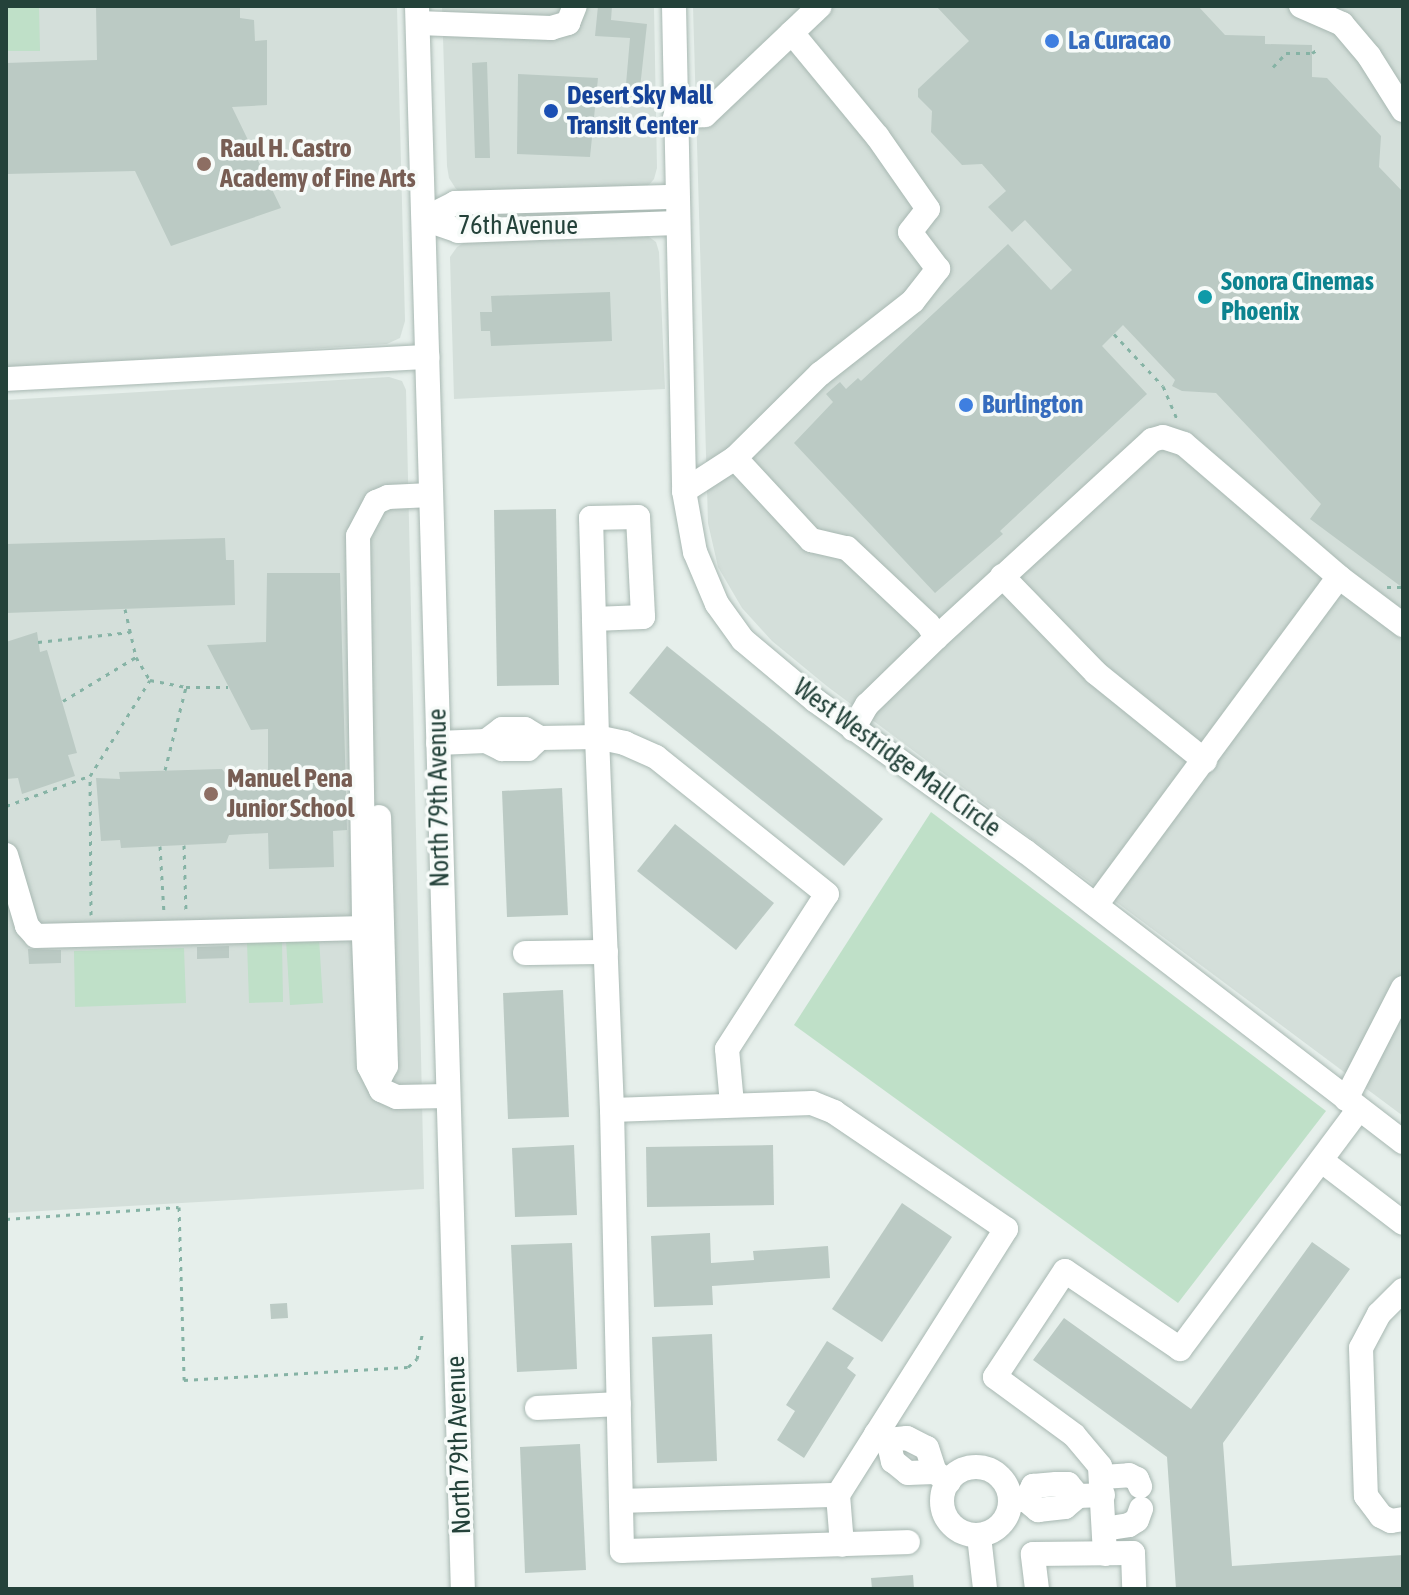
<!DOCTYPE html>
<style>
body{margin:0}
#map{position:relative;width:1409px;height:1595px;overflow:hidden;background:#e6efeb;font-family:"Asap Condensed",sans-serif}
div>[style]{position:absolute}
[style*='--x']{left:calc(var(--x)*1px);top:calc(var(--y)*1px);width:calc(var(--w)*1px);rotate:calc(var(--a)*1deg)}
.built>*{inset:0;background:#d4dfda}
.green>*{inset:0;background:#bfe0c8}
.building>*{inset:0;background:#bbcac4}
.path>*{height:3px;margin-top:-1.5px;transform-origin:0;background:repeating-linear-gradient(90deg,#86b3a5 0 4px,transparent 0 10px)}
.roads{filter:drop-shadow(0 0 2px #a8b8b2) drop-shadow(0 0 2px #a8b8b2)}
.minor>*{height:24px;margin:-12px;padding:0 12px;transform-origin:12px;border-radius:12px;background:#fff}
.minor>.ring{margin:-12px;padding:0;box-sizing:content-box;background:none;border:24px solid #fff;border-radius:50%}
.dots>*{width:22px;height:22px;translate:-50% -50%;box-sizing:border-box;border:4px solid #f7fbf9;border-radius:50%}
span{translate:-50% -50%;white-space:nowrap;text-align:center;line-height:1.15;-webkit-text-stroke:7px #f7fbf9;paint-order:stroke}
.shop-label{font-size:26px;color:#366cbe;font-weight:700}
.left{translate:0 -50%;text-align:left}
.transit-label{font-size:26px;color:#164399;font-weight:700}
.education-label{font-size:26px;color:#785e54;font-weight:700}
.street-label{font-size:26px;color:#24423a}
.culture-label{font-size:26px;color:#0d838f;font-weight:700}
.frame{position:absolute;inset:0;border:8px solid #24423a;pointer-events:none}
</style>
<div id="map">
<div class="built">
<div style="clip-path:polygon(6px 6px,397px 6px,405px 321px,400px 338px,387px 344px,6px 368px)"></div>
<div style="clip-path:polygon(442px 6px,654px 6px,657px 168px,654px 179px,648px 186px,464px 194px,456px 189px,449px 178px,447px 166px)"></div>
<div style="clip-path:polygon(693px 6px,1403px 6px,1403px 1116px,828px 687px,772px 641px,742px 608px,718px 567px,708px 523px)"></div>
<div style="clip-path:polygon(645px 234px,656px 242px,659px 252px,665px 389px,454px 399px,450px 257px,457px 247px,467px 241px)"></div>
<div style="clip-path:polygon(389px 377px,402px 381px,406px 390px,424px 1189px,6px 1213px,6px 400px)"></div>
</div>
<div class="green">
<div style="clip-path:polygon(6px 6px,39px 6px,40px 51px,6px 51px)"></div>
<div style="clip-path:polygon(931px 812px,1326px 1111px,1178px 1303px,794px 1025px)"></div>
<div style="clip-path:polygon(319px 938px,323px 1003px,290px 1005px,286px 940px)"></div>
<div style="clip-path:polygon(282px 941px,283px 1002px,249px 1003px,247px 942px)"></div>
<div style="clip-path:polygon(184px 948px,186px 1003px,75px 1007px,74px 951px)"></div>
</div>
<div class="building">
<div style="clip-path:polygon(96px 6px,240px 6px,240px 18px,254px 20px,255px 41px,267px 40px,267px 105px,232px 107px,281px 208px,171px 246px,135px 171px,6px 174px,6px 63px,97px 60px)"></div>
<div style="clip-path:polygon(598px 6px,612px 6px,611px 20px,647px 24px,639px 97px,625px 96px,630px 38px,595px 36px)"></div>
<div style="clip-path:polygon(936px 6px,1198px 6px,1225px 35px,1265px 36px,1265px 44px,1312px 45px,1312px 77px,1327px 78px,1381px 136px,1379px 167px,1403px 192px,1403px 588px,1310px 519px,1321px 504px,1216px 393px,1182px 391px,1172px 386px,1175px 380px,1123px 325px,1102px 346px,1147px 394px,1000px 531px,1003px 534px,935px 593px,794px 443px,833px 402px,826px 394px,840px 382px,846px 389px,858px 378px,861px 381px,1008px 244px,1051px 290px,1072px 270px,1025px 220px,1012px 232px,988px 207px,1006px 191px,982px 164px,962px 165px,931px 132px,932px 111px,918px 97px,918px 89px,969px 41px)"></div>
<div style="clip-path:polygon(487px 62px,490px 158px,475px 158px,472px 63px)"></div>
<div style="clip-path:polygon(518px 74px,598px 78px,590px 157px,517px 154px)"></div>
<div style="clip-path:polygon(610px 292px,612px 341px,491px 346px,490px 331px,481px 331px,480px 312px,492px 312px,491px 296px)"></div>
<div style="clip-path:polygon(556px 509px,559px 685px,497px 686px,494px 510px)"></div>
<div style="clip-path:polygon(225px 538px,226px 560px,234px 560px,235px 605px,6px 613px,6px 544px)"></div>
<div style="clip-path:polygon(267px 573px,340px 573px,347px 830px,333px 831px,334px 867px,269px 869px,268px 833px,229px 835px,226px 843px,121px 848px,120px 840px,101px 841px,96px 778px,120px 779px,119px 772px,222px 769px,226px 774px,268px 773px,268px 729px,251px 730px,207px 645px,266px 642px)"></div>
<div style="clip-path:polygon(37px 632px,40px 652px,47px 650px,77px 753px,68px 755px,75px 776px,22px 794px,18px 778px,6px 779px,6px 642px)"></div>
<div style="clip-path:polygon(667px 646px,883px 819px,844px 866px,629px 693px)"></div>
<div style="clip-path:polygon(562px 788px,568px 915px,507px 917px,502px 791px)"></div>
<div style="clip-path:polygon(675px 824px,774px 903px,736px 950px,637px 871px)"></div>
<div style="clip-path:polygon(229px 946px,229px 958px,197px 959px,197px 947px)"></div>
<div style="clip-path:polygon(28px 949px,61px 950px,61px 963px,29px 964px)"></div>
<div style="clip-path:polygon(563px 990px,569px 1117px,508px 1119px,503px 993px)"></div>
<div style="clip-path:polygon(574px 1145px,577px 1215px,515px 1217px,512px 1148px)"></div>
<div style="clip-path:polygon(773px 1145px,774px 1205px,647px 1207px,646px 1147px)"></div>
<div style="clip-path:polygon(902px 1203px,952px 1237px,882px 1342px,832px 1309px)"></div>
<div style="clip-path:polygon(710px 1233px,711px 1263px,754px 1260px,753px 1251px,828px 1246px,830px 1278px,712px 1286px,713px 1305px,654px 1307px,651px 1236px)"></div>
<div style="clip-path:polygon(1312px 1242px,1350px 1269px,1223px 1443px,1232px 1566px,1403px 1555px,1403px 1589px,1176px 1589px,1167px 1457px,1033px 1360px,1064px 1318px,1191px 1409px)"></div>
<div style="clip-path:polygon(572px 1243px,577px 1369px,517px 1372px,511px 1245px)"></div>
<div style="clip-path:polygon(287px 1303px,288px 1318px,271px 1319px,270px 1304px)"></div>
<div style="clip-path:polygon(712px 1334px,717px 1461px,657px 1463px,652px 1337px)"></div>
<div style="clip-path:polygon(827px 1341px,854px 1358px,847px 1368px,856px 1375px,804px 1458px,777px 1440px,795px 1411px,786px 1405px)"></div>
<div style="clip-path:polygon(580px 1444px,586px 1570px,525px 1573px,520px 1447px)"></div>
<div style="clip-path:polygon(913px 1575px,914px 1589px,872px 1589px,871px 1578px)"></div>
</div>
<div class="path">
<div style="--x:1273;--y:67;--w:19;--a:-47"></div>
<div style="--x:1286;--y:53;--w:26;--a:0"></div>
<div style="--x:1312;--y:53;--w:6;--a:-31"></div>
<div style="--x:1114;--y:334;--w:71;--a:46.7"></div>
<div style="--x:1163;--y:386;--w:36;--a:67"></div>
<div style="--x:1387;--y:587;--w:14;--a:0"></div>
<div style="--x:125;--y:609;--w:49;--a:77.1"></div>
<div style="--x:136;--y:657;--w:27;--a:59"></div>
<div style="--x:150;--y:680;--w:37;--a:11"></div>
<div style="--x:186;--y:687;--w:42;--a:0"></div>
<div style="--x:38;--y:642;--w:93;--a:-6.2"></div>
<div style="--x:63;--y:701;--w:85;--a:-31.1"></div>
<div style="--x:165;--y:770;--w:86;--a:-75.8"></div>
<div style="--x:6;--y:806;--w:88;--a:-19.9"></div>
<div style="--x:184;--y:845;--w:68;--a:88.3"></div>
<div style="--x:160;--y:846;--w:68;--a:86.6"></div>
<div style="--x:91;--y:915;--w:139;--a:-90.4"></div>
<div style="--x:90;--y:776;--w:113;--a:-58"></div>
<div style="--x:6;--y:1219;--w:173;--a:-4"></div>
<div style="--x:179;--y:1207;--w:173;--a:88.3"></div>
<div style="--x:184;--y:1380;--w:224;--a:-3.3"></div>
<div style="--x:408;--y:1367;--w:12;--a:-42"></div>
<div style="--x:417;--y:1359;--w:25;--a:-78"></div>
</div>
<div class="roads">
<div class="minor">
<div style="--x:417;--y:6;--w:1584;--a:88.34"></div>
<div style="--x:674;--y:6;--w:485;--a:88.8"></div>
<div style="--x:684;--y:491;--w:62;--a:79.8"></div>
<div style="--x:695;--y:552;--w:56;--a:67.1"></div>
<div style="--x:717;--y:604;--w:44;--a:54.2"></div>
<div style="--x:743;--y:640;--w:95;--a:39.9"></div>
<div style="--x:816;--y:701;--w:257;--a:35.7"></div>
<div style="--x:1025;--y:851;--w:477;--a:37.6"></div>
<div style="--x:1301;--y:6;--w:45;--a:23.7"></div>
<div style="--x:1342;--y:24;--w:42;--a:49.8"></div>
<div style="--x:1369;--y:56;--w:64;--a:57.8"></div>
<div style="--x:418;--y:23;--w:133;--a:2.2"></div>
<div style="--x:551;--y:28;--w:18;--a:-16"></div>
<div style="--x:568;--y:23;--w:18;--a:-68"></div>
<div style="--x:675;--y:117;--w:30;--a:-4"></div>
<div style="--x:705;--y:115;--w:158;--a:-43.5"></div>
<div style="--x:424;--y:219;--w:35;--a:-27"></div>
<div style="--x:455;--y:203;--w:221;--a:-1.6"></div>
<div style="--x:424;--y:219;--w:36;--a:19"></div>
<div style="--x:458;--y:231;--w:219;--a:-2.1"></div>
<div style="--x:6;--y:379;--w:422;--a:-3"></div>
<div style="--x:735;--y:458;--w:112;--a:47.2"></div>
<div style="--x:811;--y:540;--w:37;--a:13"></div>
<div style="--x:847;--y:548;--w:111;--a:43.2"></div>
<div style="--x:928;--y:624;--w:16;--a:60"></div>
<div style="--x:684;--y:491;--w:61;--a:-32.9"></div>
<div style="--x:735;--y:458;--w:120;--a:-44.7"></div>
<div style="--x:820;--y:374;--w:118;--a:-38.1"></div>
<div style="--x:913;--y:301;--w:41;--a:-52"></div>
<div style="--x:938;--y:269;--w:46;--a:-127.1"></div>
<div style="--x:910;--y:232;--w:29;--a:-52"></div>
<div style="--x:928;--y:209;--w:89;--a:-124.9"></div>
<div style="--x:877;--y:136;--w:134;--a:-129.5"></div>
<div style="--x:431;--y:495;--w:43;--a:177.3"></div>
<div style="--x:388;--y:497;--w:13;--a:157"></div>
<div style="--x:376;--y:502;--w:38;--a:118"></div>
<div style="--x:358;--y:536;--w:402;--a:89.1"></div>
<div style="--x:364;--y:938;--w:128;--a:87.8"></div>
<div style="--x:369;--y:1066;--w:27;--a:63"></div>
<div style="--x:381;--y:1090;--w:17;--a:24"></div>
<div style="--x:397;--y:1097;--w:50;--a:-1.1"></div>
<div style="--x:1002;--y:576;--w:135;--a:45.9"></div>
<div style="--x:1096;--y:673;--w:140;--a:38.9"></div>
<div style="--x:853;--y:729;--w:28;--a:-60"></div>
<div style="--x:867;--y:705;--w:96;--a:-44.2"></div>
<div style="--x:936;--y:638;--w:293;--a:-42.5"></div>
<div style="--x:1152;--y:440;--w:11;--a:-15"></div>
<div style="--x:1163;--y:437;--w:22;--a:18"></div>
<div style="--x:1184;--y:444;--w:204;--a:40.6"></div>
<div style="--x:1339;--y:577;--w:80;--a:36.9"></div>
<div style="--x:486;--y:741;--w:20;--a:-37"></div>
<div style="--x:502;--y:729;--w:23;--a:0"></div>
<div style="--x:525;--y:729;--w:17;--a:31"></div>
<div style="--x:540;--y:738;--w:57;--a:-1"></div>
<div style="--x:597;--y:737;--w:118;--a:-91.5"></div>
<div style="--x:594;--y:619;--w:101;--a:-91.7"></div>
<div style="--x:591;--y:518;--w:47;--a:-1.2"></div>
<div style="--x:638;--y:517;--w:100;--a:87.1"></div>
<div style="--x:643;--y:617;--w:49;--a:177.7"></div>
<div style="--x:438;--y:743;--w:48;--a:-2.4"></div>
<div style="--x:486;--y:741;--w:18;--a:27"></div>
<div style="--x:502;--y:749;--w:26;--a:0"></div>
<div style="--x:528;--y:749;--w:16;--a:-43"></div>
<div style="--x:6;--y:855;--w:74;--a:73.5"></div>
<div style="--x:27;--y:926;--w:13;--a:48"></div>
<div style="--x:36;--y:936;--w:328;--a:-1.4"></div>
<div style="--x:1096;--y:905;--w:408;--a:-53.5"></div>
<div style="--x:525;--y:953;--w:81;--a:-0.7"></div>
<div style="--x:378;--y:1081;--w:17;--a:-62"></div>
<div style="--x:386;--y:1066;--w:249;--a:-91.6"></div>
<div style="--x:1346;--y:1099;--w:125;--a:-62.8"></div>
<div style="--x:732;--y:1104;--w:55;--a:-95.2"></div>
<div style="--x:727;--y:1049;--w:184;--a:-57.2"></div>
<div style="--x:827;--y:894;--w:219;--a:-141.3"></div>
<div style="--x:656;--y:757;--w:34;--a:-156"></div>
<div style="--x:625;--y:743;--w:29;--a:-168"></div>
<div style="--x:597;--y:737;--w:373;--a:87.7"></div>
<div style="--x:612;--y:1110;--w:441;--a:88.7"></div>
<div style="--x:622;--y:1551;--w:286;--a:-1.8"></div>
<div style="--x:612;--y:1110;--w:200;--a:-2"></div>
<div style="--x:812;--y:1103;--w:24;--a:22"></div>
<div style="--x:834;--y:1112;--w:208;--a:34.2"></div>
<div style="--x:1006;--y:1229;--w:315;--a:122.3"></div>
<div style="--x:838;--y:1495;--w:50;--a:85.4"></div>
<div style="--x:1322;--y:1161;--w:102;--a:37.4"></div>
<div style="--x:1403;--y:1290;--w:34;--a:135"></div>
<div style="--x:1379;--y:1314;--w:38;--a:118"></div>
<div style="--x:1361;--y:1348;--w:148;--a:88.1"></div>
<div style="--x:1366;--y:1496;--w:25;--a:53"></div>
<div style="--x:1381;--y:1516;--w:11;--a:27"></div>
<div style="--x:1391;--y:1521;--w:12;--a:-9"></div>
<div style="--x:537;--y:1408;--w:82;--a:-2.8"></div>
<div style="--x:876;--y:1434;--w:13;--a:27"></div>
<div style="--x:888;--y:1440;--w:19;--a:-6"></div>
<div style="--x:907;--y:1438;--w:22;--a:27"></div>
<div style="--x:927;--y:1448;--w:25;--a:72"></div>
<div style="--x:935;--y:1472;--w:17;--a:36"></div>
<div style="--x:888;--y:1440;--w:22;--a:77"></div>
<div style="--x:893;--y:1461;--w:19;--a:39"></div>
<div style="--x:908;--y:1473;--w:27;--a:-2"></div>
<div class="ring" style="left:942px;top:1467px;width:44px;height:44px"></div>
<div style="--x:1103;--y:1477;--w:26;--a:-4"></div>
<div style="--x:1129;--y:1475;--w:9;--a:27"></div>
<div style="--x:1137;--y:1479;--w:8;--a:67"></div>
<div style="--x:1010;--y:1500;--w:16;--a:0"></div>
<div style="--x:1026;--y:1500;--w:16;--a:40"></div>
<div style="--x:1038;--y:1510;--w:27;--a:-6"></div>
<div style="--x:1065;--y:1507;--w:17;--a:-40"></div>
<div style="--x:1078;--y:1496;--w:25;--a:-2"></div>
<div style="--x:1026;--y:1500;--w:16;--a:-63"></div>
<div style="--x:1033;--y:1486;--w:23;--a:-5"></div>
<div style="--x:1056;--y:1484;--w:12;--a:0"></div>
<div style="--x:1068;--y:1484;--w:16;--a:50"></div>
<div style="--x:621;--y:1501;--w:217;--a:-1.6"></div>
<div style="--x:1104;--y:1529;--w:25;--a:-9"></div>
<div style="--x:1129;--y:1525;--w:9;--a:-32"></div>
<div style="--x:1137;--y:1520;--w:12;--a:-70"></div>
<div style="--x:979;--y:1536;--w:53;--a:83.5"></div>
<div style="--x:1105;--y:1554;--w:88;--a:-93.3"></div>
<div style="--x:1100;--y:1466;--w:40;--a:-130"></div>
<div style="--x:1074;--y:1435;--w:98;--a:-143.7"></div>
<div style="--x:995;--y:1377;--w:127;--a:-56.6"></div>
<div style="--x:1065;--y:1271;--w:139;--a:34.1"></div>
<div style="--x:1180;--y:1349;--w:299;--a:-53.3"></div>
<div style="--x:1037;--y:1589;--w:35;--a:-97"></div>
<div style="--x:1033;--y:1554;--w:100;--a:-0.6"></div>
<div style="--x:1133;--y:1553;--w:36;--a:88"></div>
</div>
</div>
<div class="dots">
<div style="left:1052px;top:41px;background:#3f7fe0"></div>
<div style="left:551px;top:111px;background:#1a4fb4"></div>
<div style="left:204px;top:164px;background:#8d6e63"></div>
<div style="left:1205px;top:297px;background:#0f9aa8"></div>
<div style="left:966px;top:405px;background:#3f7fe0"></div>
<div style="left:211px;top:794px;background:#8d6e63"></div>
</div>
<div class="shop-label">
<span class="left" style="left:1068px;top:41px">La Curacao</span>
<span class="left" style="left:982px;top:405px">Burlington</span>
</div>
<div class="transit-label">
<span class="left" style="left:567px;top:111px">Desert Sky Mall<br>Transit Center</span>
</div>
<div class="education-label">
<span class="left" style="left:220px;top:164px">Raul H. Castro<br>Academy of Fine Arts</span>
<span class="left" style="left:227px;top:794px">Manuel Pena<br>Junior School</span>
</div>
<div class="street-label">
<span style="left:518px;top:226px">76th Avenue</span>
<span style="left:897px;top:758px;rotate:36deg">West Westridge Mall Circle</span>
<span style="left:439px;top:798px;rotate:-91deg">North 79th Avenue</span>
<span style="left:459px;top:1445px;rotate:-92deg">North 79th Avenue</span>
</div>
<div class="culture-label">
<span class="left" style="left:1221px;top:297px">Sonora Cinemas<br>Phoenix</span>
</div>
<div class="frame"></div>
</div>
